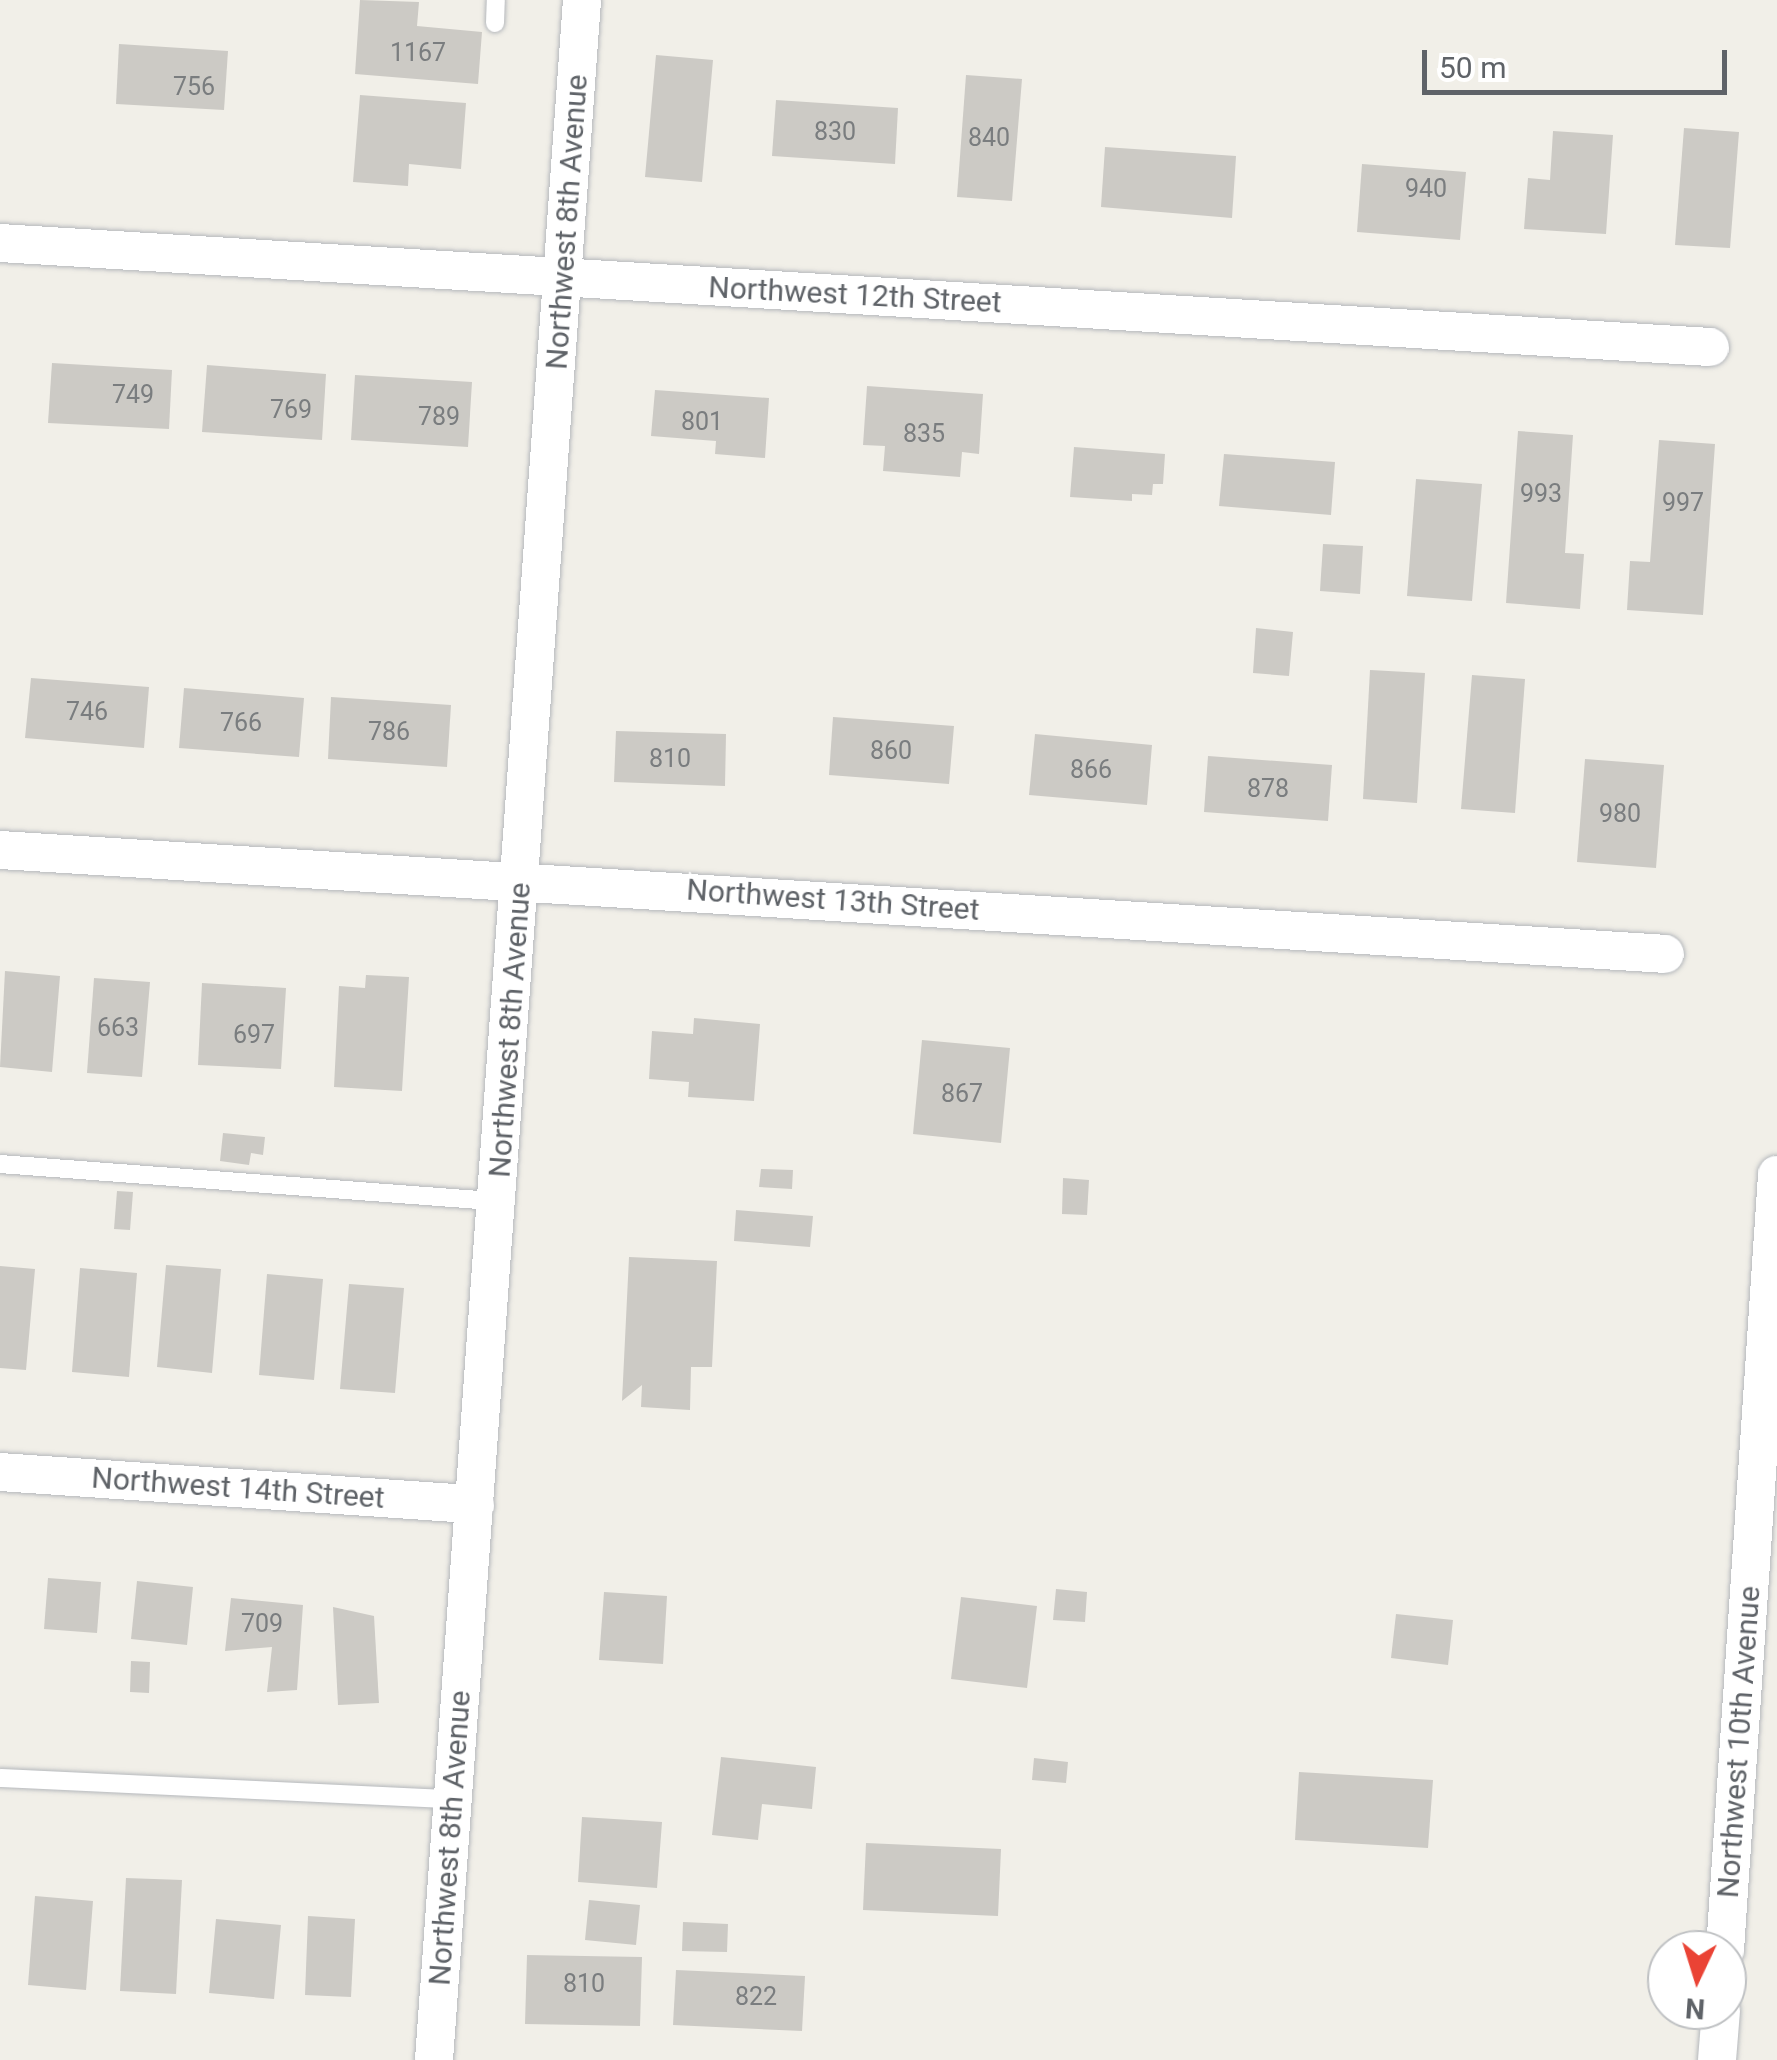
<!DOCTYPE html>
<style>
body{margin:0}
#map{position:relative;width:1777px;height:2060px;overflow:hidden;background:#f1efe8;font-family:Roboto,sans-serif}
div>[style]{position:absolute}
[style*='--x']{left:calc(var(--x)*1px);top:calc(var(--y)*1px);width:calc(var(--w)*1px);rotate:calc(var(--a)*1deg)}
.building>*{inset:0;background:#cccac5}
.roads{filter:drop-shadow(0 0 2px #b5b8bc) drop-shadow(0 0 2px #b5b8bc)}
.lane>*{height:18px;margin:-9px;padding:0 9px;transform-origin:9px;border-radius:9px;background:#fff}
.street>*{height:38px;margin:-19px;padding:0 19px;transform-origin:19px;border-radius:19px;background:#fff}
span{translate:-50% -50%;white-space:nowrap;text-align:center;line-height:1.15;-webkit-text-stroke:8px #fff;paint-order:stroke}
.number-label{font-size:25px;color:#7a7d7f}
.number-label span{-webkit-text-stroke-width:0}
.street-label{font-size:30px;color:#5f6368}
.north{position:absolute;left:1647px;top:1930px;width:100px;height:100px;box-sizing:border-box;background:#fff;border:2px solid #bfc1c3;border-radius:50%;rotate:184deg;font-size:28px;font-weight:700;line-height:40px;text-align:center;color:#5f6368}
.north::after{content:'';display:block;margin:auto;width:35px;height:45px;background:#ea4335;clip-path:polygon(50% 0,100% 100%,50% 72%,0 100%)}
.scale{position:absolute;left:1422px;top:50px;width:305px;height:45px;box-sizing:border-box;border:5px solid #5f6368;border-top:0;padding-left:12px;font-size:30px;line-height:35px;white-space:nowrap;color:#5f6368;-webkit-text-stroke:8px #fff;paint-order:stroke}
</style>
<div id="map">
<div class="building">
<div style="clip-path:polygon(360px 0,419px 2px,417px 26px,482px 32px,478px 84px,355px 74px)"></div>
<div style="clip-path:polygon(119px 44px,228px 51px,224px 110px,116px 104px)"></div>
<div style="clip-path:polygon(656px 55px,713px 60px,702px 182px,645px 177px)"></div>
<div style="clip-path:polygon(966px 75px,1022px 79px,1012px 201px,957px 197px)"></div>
<div style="clip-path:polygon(360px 95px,466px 103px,461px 169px,409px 164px,408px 186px,353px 182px)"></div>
<div style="clip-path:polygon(776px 100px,898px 108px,895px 164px,772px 156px)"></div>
<div style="clip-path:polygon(1684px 128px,1739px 132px,1730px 248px,1675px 245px)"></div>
<div style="clip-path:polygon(1553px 131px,1613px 135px,1606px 234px,1524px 229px,1528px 178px,1550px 180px)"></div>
<div style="clip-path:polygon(1105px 147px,1236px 156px,1232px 218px,1101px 207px)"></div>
<div style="clip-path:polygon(1362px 164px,1466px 172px,1460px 240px,1357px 232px)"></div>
<div style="clip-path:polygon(52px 363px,172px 370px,169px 429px,48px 423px)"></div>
<div style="clip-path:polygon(207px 365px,326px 374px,322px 440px,202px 432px)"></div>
<div style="clip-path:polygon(355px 375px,472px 382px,468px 447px,351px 440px)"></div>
<div style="clip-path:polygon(867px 386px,983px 394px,979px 454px,962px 452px,960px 477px,883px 471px,885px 446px,863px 445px)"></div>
<div style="clip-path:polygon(655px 390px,769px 398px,765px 458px,715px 454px,716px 441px,651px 436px)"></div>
<div style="clip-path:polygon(1518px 431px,1573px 435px,1565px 553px,1584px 554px,1580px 609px,1506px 603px)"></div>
<div style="clip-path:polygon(1659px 440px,1715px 444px,1703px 615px,1627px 610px,1630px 561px,1650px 562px)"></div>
<div style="clip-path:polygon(1074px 447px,1165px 454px,1163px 484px,1153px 484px,1152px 495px,1132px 494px,1132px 501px,1070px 497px)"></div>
<div style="clip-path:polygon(1224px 454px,1335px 462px,1331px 515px,1219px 506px)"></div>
<div style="clip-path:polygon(1416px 479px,1482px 484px,1472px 601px,1407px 596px)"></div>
<div style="clip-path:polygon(1323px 544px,1363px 546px,1360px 594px,1320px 591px)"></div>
<div style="clip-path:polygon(1256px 628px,1293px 632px,1289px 676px,1253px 673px)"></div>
<div style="clip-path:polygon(1370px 670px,1425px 673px,1417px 803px,1363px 799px)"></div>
<div style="clip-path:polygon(1472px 675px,1525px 679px,1515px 813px,1461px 809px)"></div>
<div style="clip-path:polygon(31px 678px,149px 687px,144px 748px,25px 738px)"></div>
<div style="clip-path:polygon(184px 688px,304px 698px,299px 757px,179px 748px)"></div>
<div style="clip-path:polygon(331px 697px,451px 705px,447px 767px,328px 759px)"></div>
<div style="clip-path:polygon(833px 717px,954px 726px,949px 784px,829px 775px)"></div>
<div style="clip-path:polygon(616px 731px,726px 734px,725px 786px,614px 782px)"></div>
<div style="clip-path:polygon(1035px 734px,1152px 745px,1147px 805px,1029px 795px)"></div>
<div style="clip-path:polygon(1208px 756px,1332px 765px,1328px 821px,1204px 812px)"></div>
<div style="clip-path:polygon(1585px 759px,1664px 765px,1656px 868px,1577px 862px)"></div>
<div style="clip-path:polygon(5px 971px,60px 976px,52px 1072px,0 1067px)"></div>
<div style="clip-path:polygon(366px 975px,409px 977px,402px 1091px,334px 1087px,339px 986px,365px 988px)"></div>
<div style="clip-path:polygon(94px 978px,150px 982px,142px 1077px,87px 1073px)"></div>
<div style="clip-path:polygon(202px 983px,286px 988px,281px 1069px,198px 1065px)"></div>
<div style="clip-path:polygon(694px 1018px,760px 1024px,754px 1101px,688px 1097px,689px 1082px,649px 1079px,652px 1031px,693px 1034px)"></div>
<div style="clip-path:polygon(922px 1040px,1010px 1048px,1001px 1143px,913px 1134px)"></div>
<div style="clip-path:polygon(223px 1133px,265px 1137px,263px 1155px,251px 1153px,249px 1165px,220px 1161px)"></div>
<div style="clip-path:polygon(761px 1169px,793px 1170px,792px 1189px,759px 1187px)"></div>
<div style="clip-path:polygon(1063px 1178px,1089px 1180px,1087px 1215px,1062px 1214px)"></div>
<div style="clip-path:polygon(117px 1191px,133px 1192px,130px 1230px,114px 1229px)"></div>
<div style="clip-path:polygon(736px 1210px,813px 1216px,810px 1247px,734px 1241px)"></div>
<div style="clip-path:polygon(629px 1257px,717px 1261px,712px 1367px,691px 1367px,690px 1410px,641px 1407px,642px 1385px,622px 1401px)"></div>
<div style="clip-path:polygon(166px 1265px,221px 1269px,212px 1373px,157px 1367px)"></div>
<div style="clip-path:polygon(0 1266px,35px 1269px,26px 1370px,0 1368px)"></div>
<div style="clip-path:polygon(80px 1268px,137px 1273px,129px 1377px,72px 1372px)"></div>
<div style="clip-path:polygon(267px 1274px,323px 1279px,314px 1380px,259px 1375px)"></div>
<div style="clip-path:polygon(349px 1284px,404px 1288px,395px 1393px,340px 1389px)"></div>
<div style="clip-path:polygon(48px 1578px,101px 1582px,97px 1633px,44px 1629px)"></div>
<div style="clip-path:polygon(137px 1581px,193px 1587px,187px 1645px,131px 1639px)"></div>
<div style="clip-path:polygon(1056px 1589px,1087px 1592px,1085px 1622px,1053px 1620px)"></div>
<div style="clip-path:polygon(604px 1592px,667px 1596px,663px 1664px,599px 1660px)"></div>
<div style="clip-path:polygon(961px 1597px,1037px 1606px,1027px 1688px,951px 1679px)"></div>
<div style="clip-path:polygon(231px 1598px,303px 1605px,297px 1690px,267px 1692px,272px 1647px,225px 1651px)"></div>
<div style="clip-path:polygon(333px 1607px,374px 1616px,379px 1703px,338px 1705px)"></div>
<div style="clip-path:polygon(1396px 1614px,1453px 1620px,1448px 1665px,1391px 1658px)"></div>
<div style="clip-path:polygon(131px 1661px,150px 1662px,149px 1693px,130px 1692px)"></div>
<div style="clip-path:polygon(721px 1757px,816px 1767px,812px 1809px,762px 1804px,758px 1840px,712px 1835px)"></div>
<div style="clip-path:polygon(1034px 1758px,1068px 1762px,1066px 1783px,1032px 1780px)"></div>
<div style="clip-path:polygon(1299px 1772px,1433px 1780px,1428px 1848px,1295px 1840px)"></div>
<div style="clip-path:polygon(582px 1817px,662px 1822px,657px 1888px,578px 1882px)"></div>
<div style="clip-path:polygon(866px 1843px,1001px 1849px,998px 1916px,863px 1910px)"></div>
<div style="clip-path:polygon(126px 1878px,182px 1880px,176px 1994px,120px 1991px)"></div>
<div style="clip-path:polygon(35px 1896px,93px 1901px,86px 1990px,28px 1985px)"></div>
<div style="clip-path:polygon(589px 1900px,640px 1905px,636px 1945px,585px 1940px)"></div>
<div style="clip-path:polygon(308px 1916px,355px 1919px,351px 1997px,305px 1995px)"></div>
<div style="clip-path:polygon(216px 1919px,281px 1925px,274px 1999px,209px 1993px)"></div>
<div style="clip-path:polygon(683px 1922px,728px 1924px,727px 1952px,682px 1951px)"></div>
<div style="clip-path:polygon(527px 1955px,642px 1957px,640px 2026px,525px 2024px)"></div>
<div style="clip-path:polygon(676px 1970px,805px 1976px,802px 2031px,673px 2025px)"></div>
</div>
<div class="roads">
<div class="lane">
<div style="--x:495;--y:23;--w:23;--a:-88"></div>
<div style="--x:0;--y:1164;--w:498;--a:4.3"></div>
<div style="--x:0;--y:1778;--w:453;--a:2.7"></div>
</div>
<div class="street">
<div style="--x:0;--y:243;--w:1713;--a:3.48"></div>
<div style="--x:0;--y:850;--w:1668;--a:3.57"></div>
<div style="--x:0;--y:1472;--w:476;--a:3.9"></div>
<div style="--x:1725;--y:1950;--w:777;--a:-86.16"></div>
<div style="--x:434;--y:2060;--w:2065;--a:-85.89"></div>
<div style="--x:1717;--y:2060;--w:50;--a:-85.4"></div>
</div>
</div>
<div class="number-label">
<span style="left:418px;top:53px">1167</span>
<span style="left:194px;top:87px">756</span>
<span style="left:835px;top:132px">830</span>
<span style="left:989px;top:138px">840</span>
<span style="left:1426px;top:189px">940</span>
<span style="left:133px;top:395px">749</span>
<span style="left:291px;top:410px">769</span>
<span style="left:439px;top:417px">789</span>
<span style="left:702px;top:422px">801</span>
<span style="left:924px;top:434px">835</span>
<span style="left:1541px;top:494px">993</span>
<span style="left:1683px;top:503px">997</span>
<span style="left:87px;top:712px">746</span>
<span style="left:241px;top:723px">766</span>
<span style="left:389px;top:732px">786</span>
<span style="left:891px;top:751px">860</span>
<span style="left:670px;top:759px">810</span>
<span style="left:1091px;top:770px">866</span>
<span style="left:1268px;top:789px">878</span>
<span style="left:1620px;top:814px">980</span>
<span style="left:118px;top:1028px">663</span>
<span style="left:254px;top:1035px">697</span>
<span style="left:962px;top:1094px">867</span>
<span style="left:262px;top:1624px">709</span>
<span style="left:584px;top:1984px">810</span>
<span style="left:756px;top:1997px">822</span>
</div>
<div class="street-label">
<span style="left:567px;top:222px;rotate:-86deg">Northwest 8th Avenue</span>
<span style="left:855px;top:295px;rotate:3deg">Northwest 12th Street</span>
<span style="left:833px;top:900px;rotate:4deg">Northwest 13th Street</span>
<span style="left:510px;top:1030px;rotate:-86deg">Northwest 8th Avenue</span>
<span style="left:238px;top:1488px;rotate:4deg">Northwest 14th Street</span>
<span style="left:1739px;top:1742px;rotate:-86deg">Northwest 10th Avenue</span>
<span style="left:450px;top:1838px;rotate:-86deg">Northwest 8th Avenue</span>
</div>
<div class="north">N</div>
<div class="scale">50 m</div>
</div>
